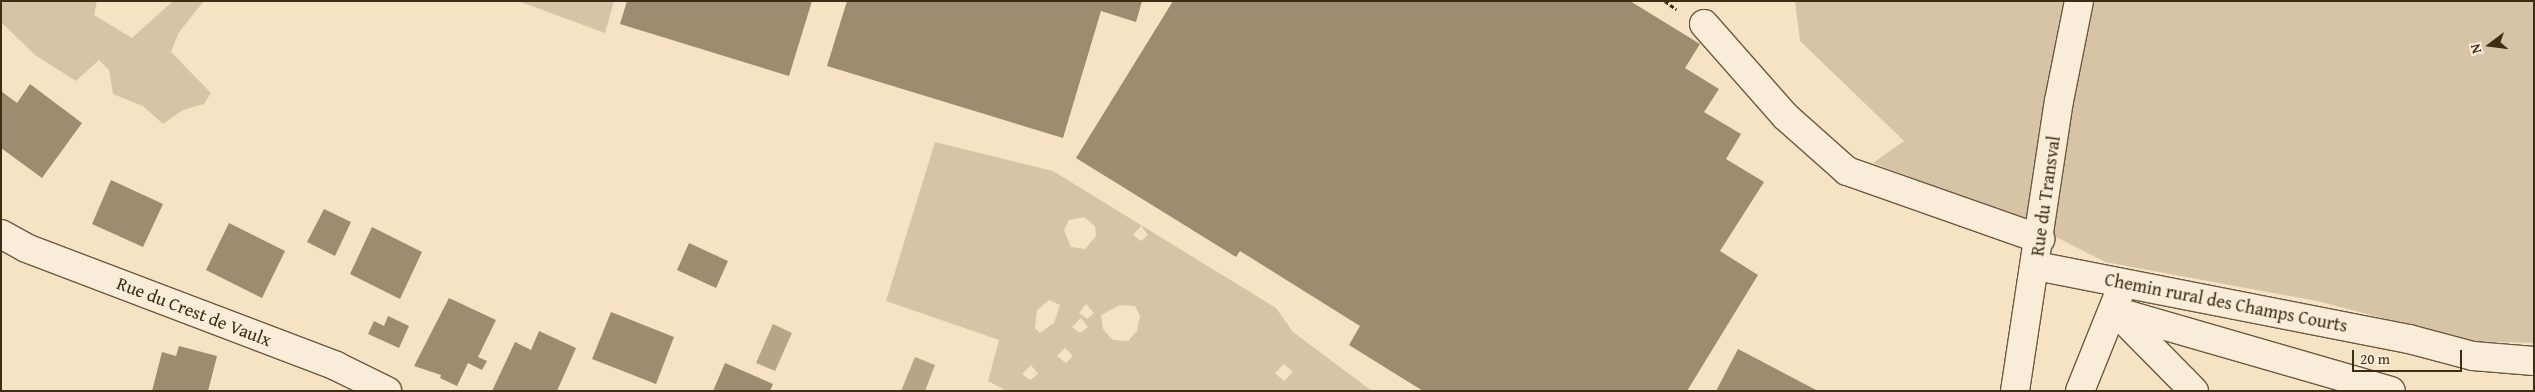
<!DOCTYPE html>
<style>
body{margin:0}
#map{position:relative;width:2535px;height:392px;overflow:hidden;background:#f6e3c4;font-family:"Gentium Book Plus",serif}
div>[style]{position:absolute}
.green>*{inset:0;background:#d7c4a6}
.water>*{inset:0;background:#b7a588}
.building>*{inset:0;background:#9d8c70}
.path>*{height:3px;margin-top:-1.5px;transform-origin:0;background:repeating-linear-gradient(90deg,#3d2d14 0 4px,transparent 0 6.5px)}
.roads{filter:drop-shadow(1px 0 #6b5a40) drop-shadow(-1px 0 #6b5a40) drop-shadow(0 1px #6b5a40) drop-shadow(0 -1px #6b5a40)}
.minor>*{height:28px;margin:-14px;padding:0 14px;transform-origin:14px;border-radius:14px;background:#f9edd9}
span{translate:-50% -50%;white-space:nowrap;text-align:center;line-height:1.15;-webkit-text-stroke:5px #f9edd9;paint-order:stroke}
.street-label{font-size:18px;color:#3d2d14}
.frame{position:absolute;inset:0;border:2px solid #3d2d14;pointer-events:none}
.north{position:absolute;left:2465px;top:20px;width:50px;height:50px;-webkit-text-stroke:4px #f9edd9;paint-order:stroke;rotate:255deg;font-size:14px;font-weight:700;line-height:20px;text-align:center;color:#3d2d14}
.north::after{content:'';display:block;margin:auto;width:18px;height:22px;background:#3d2d14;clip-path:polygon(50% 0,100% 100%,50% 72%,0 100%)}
.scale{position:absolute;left:2352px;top:350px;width:110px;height:22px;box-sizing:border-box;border:2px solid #3d2d14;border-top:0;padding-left:6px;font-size:15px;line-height:18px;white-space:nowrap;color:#3d2d14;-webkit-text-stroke:4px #f9edd9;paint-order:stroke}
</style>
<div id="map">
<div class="green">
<i style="clip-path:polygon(1px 1px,97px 1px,94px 15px,132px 38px,173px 1px,204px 1px,179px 32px,171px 52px,211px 93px,204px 104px,183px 110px,163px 124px,143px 106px,113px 94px,109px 70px,99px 60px,76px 81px,35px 55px,1px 22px)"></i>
<i style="clip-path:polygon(518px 1px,614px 1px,605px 33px)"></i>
<i style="clip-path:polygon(1795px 1px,2534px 1px,2534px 343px,2471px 341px,2317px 301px,2105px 262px,2021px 219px,1873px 163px,1904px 141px,1800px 41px)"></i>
<i style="clip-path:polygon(evenodd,935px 142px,1053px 171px,1276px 308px,1293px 332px,1372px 391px,1007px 391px,988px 381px,999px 340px,886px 301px,935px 142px,1084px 217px,1095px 226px,1096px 236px,1085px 249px,1071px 247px,1064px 230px,1069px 220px,1084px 217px,935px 142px,1141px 226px,1148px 235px,1141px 241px,1133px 235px,1141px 226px,935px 142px,1049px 300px,1060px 305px,1054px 323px,1040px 333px,1035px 328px,1037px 310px,1049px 300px,935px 142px,1086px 304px,1094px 313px,1087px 319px,1079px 313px,1086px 304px,935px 142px,1120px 305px,1135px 306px,1140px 316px,1137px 331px,1128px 341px,1113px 340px,1103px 329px,1101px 315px,1120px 305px,935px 142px,1081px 318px,1088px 327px,1080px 333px,1072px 327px,1081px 318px,935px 142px,1065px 348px,1073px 356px,1066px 363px,1057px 356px,1065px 348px,935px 142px,1284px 364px,1293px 372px,1284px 381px,1275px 373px,1284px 364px,935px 142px,1031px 365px,1038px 374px,1030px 380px,1022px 374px,1031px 365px)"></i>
</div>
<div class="water">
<i style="clip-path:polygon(773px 324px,792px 333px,775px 371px,756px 363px)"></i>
<i style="clip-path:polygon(915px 357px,935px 365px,925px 391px,901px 391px)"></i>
</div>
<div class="building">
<i style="clip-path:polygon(627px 1px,812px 1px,789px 76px,620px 24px)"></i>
<i style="clip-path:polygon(847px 1px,1142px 1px,1136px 22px,1101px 11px,1063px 138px,827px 66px)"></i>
<i style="clip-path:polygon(1173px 1px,1630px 1px,1700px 44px,1685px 68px,1719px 89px,1704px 112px,1741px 134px,1726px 159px,1764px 182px,1720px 251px,1758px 275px,1687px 391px,1423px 391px,1349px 345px,1360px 326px,1240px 251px,1236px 257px,1076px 158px)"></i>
<i style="clip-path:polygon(30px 84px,82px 123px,42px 178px,1px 148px,1px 91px,17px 103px)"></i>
<i style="clip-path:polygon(111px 180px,163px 204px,143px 247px,92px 224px)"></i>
<i style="clip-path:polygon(324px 209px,351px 222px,335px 256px,307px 242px)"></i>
<i style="clip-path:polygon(229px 223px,285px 251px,262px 298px,206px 270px)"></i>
<i style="clip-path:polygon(372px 227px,422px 252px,400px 299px,350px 274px)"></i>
<i style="clip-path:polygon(689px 243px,728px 261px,716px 288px,677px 270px)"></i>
<i style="clip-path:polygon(449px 298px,496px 320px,478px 357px,487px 361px,482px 370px,468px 363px,457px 386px,440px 378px,441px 375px,414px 366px)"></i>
<i style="clip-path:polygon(611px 312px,674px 337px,656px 384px,592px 359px)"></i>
<i style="clip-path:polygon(388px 316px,409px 326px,399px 348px,368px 334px,374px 321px,384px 326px)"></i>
<i style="clip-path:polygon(539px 331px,576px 348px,557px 391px,492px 391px,515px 342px,531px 350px)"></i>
<i style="clip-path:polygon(179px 346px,217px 356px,208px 391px,152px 391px,162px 352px,176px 356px)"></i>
<i style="clip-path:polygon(1738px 349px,1818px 391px,1716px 391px)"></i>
<i style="clip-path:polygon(725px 363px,773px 384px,770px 391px,713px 391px)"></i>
</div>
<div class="path">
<i style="left:1665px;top:1px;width:14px;rotate:36deg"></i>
</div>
<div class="roads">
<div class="minor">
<i style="left:1704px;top:24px;width:123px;rotate:48.6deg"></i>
<i style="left:1785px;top:116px;width:83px;rotate:41.6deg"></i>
<i style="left:1847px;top:171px;width:205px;rotate:19.4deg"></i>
<i style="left:1px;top:234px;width:29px;rotate:29deg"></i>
<i style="left:26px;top:248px;width:332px;rotate:20.8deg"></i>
<i style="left:336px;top:366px;width:57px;rotate:26.1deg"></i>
<i style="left:2036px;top:266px;width:380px;rotate:11.1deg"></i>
<i style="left:2409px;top:339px;width:66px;rotate:14.9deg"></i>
<i style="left:2473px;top:356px;width:61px;rotate:4.7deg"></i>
<i style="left:2114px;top:311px;width:288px;rotate:16.1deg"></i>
<i style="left:2116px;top:312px;width:111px;rotate:45.4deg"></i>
<i style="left:2015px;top:391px;width:293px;rotate:-81.4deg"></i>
<i style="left:2059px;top:101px;width:102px;rotate:-78.7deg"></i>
<i style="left:2080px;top:391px;width:105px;rotate:-68.1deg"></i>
</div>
</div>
<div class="street-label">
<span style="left:2046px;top:196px;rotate:-82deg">Rue du Transval</span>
<span style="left:2226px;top:303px;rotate:11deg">Chemin rural des Champs Courts</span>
<span style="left:194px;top:312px;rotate:21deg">Rue du Crest de Vaulx</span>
</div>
<div class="frame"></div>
<div class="north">N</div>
<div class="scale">20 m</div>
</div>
